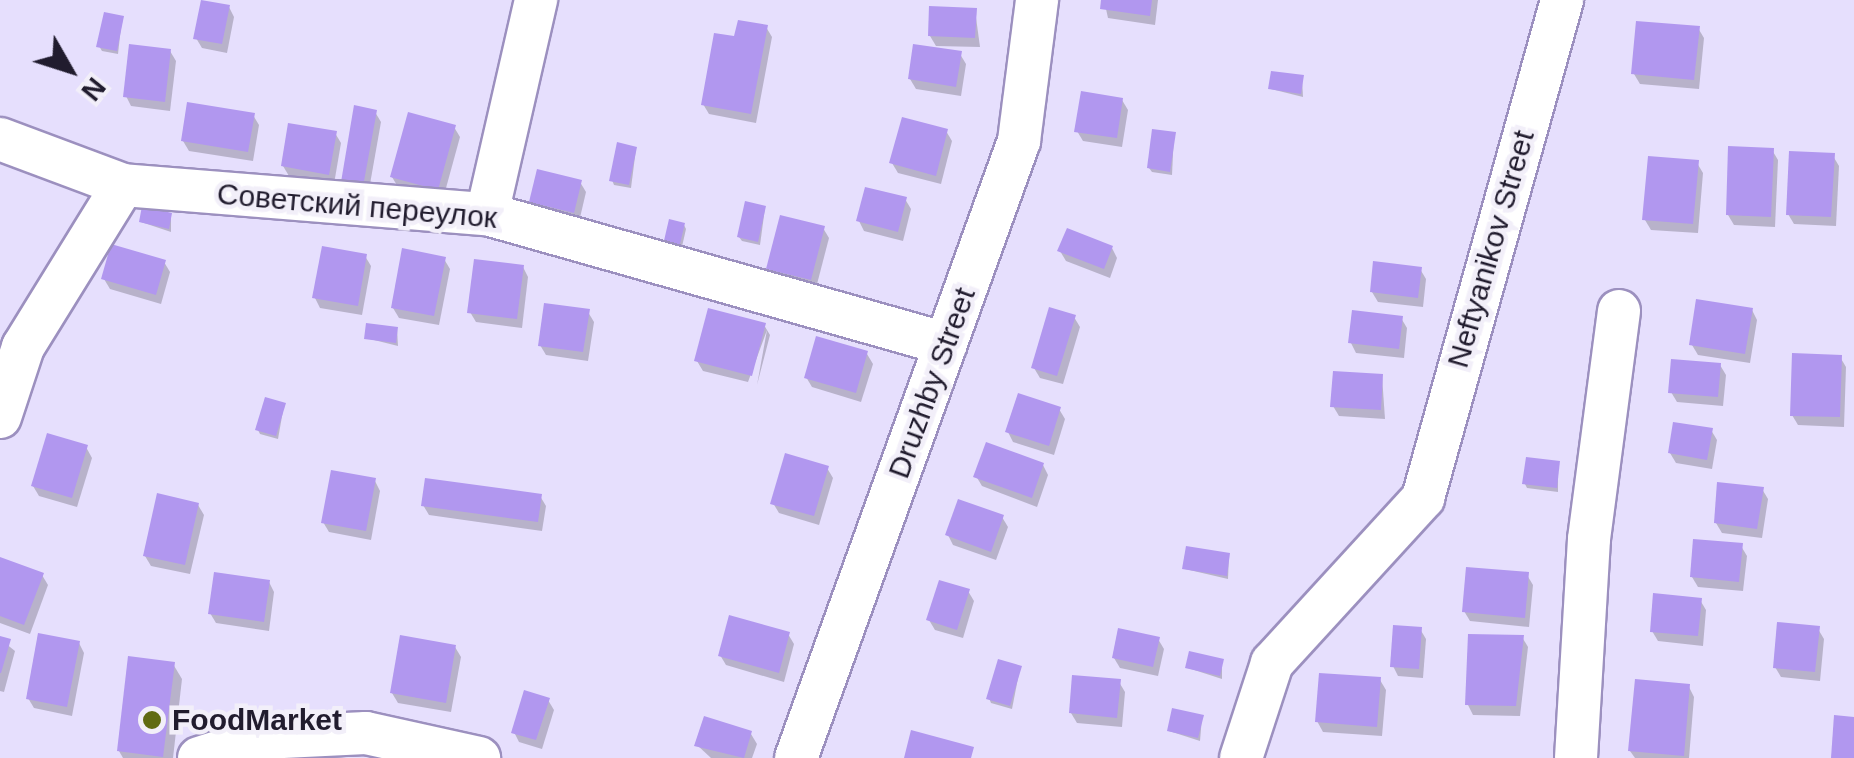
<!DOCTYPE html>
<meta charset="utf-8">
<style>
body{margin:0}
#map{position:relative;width:1854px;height:758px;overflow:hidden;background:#e6dffd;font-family:Helvetica,sans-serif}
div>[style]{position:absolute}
.shadow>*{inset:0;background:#0003}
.building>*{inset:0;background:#b197ef}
.roads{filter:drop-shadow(2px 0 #9c90bf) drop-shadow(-2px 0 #9c90bf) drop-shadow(0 2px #9c90bf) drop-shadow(0 -2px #9c90bf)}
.minor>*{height:42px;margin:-21px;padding:0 21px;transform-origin:21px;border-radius:21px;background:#fff}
.dots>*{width:28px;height:28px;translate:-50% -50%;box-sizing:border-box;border:5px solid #f2eff9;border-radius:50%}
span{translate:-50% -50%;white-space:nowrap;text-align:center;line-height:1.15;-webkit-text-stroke:9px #f2eff9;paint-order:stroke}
.street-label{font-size:30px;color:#211c2e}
.poi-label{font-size:30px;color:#211c2e;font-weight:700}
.left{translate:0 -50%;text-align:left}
.north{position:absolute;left:20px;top:20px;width:100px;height:100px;-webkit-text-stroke:8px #f2eff9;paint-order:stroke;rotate:129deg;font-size:28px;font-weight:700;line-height:40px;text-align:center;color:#211c2e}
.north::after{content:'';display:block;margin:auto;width:35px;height:45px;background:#211c2e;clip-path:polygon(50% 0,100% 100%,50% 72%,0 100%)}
</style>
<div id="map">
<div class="shadow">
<i style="clip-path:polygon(1104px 0,1158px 0,1155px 25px,1108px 18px)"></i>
<i style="clip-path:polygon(229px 7px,234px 17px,227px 53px,202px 48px,196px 38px)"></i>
<i style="clip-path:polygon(975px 10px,980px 47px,936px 46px,930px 36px)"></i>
<i style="clip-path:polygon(122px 18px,118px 54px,102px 51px,99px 46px)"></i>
<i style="clip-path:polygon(766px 27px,772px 37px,756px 123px,709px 114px,703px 104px,736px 39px)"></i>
<i style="clip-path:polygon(1698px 28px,1704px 38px,1699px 89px,1640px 84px,1634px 74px)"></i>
<i style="clip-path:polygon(170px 51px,176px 61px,170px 111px,131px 106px,126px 96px)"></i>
<i style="clip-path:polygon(960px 54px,966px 64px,961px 96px,916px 89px,910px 79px)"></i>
<i style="clip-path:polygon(1302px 78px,1303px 97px,1271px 89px)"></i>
<i style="clip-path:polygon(1122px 100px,1128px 110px,1122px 147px,1083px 141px,1077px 131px)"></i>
<i style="clip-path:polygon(375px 112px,381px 122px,367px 201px,342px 187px)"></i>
<i style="clip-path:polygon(253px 115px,259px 125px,253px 161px,189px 151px,183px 141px)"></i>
<i style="clip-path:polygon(454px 127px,460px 137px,443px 199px,398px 187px,392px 177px)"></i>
<i style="clip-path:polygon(946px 131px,952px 141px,941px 184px,898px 173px,892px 163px)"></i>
<i style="clip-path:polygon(335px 133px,341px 143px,334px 184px,289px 176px,283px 166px)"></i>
<i style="clip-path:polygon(1174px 134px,1172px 175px,1152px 172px,1149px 168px)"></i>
<i style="clip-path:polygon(636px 149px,631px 188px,614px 185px,612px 180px)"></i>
<i style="clip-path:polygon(1772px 150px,1778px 160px,1775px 227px,1734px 225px,1728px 215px)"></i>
<i style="clip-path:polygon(1833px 156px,1839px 166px,1836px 226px,1794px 224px,1788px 214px)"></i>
<i style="clip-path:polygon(1697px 163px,1703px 173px,1698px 233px,1651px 230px,1645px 220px)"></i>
<i style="clip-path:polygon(580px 182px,586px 192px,579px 222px,537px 212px,532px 202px)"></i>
<i style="clip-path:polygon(905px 199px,911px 209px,903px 241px,864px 231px,859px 221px)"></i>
<i style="clip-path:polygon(765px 208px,760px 245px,742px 241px,739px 237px)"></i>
<i style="clip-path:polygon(171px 215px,171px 232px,141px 222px)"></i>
<i style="clip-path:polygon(684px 225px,686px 229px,681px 251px,666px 244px)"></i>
<i style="clip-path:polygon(823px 228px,829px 238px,816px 288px,775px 278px,769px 268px)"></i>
<i style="clip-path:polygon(1112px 248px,1117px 258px,1110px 278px,1066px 261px,1060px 251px)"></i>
<i style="clip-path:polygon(365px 256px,371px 266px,362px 315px,320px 308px,315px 298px)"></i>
<i style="clip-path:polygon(444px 259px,450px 269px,439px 325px,399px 318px,393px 308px)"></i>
<i style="clip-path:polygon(164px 262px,170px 272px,161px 304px,110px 289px,104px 279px)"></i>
<i style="clip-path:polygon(523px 267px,528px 277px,522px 328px,476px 322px,470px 312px)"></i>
<i style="clip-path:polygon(1420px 269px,1426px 279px,1423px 307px,1378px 302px,1372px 292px)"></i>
<i style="clip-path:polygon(1752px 310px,1757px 320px,1750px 363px,1698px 355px,1692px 345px)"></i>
<i style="clip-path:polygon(588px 312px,594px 322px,588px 361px,546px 355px,540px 345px)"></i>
<i style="clip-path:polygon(1074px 317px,1080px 327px,1063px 384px,1040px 378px,1034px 368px)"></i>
<i style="clip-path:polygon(1401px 318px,1407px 328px,1404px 358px,1356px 353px,1351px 343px)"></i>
<i style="clip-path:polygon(764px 325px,770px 335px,757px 385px,767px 330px,748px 382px,703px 371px,697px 361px)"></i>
<i style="clip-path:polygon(397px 329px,398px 346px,366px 338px)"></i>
<i style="clip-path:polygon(867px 354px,873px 364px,861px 402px,812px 387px,806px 377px)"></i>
<i style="clip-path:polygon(1840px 357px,1846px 367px,1844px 427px,1798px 425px,1792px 415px)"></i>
<i style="clip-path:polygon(1720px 365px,1726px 375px,1723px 406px,1677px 402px,1671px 392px)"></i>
<i style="clip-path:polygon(1382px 376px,1385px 419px,1339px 416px,1333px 406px)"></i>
<i style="clip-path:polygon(284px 405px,278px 439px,260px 434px,258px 430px)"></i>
<i style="clip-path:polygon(1059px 409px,1065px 419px,1054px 455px,1013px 442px,1008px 432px)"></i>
<i style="clip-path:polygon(1711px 430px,1717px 440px,1712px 469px,1676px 463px,1670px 453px)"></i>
<i style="clip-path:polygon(86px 447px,92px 458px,77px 507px,39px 496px,33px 486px)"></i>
<i style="clip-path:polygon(1558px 463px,1558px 492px,1527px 488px,1525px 484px)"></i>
<i style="clip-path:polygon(1043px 465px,1048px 475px,1037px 507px,982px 486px,976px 476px)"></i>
<i style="clip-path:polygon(827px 468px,833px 478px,819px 525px,779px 513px,773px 503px)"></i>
<i style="clip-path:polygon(375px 481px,380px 491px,371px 540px,329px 532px,323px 522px)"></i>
<i style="clip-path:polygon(1762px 489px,1768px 499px,1762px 538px,1722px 533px,1716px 523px)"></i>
<i style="clip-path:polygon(540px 496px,546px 506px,542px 531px,429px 515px,423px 505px)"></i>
<i style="clip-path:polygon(198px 505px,204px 515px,190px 574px,151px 566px,145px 556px)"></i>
<i style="clip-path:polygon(1002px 517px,1008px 527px,996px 560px,953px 545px,948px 535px)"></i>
<i style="clip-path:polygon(1741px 546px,1747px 556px,1743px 591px,1698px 587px,1692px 577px)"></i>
<i style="clip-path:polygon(1229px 555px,1228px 579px,1185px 569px)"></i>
<i style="clip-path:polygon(0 559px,42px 575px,48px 585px,30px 634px,0 623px)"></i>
<i style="clip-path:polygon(1527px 575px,1533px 585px,1529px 627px,1470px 621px,1464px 611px)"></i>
<i style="clip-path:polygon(269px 582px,274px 592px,269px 631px,216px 623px,210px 613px)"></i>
<i style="clip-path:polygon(968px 591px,974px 601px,963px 638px,935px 630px,929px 620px)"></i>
<i style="clip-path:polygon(1700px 600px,1706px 610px,1703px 646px,1658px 641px,1652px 631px)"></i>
<i style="clip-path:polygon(1420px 629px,1426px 639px,1423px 678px,1398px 676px,1393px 666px)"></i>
<i style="clip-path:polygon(1818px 629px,1824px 639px,1820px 681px,1781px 677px,1775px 667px)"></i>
<i style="clip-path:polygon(788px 634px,794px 644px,784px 682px,726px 665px,720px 655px)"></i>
<i style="clip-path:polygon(1522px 637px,1528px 647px,1520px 716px,1473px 715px,1468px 705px)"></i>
<i style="clip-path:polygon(0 639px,15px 651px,4px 692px,0 691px)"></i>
<i style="clip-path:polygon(1158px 639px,1164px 649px,1158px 676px,1120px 668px,1114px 658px)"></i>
<i style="clip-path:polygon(79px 643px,84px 653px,72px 716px,34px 708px,28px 698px)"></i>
<i style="clip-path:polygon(455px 647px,461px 657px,451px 712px,398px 703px,392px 693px)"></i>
<i style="clip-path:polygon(1222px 661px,1222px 679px,1188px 668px)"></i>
<i style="clip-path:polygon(173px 664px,182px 679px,173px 758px,123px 758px,119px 751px)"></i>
<i style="clip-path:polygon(1020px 668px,1012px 709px,991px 703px,989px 698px)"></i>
<i style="clip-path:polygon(1380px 680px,1386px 690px,1382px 736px,1323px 732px,1317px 721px)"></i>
<i style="clip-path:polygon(1119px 682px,1125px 692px,1122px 727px,1077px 723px,1071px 713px)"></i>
<i style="clip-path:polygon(1689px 687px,1694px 697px,1689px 758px,1635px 758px,1630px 751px)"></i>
<i style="clip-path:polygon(548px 700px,554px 710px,542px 749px,519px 742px,514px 732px)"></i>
<i style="clip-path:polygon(1202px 717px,1200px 741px,1169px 731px)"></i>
<i style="clip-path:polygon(751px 734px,757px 744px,752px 758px,711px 758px,697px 745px)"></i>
</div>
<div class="building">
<i style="clip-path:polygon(201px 0,230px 5px,222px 44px,193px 39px)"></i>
<i style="clip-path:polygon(1101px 0,1152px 0,1150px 16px,1100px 9px)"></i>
<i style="clip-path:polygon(929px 6px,977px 8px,975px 38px,928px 36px)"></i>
<i style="clip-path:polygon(104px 12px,124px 16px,117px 51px,96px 47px)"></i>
<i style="clip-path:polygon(738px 20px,768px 25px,751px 114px,701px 105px,714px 33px,734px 36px)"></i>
<i style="clip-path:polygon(1636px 21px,1700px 26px,1694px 80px,1631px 74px)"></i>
<i style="clip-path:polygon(129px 44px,171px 49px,165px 102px,123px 97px)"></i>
<i style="clip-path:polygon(913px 44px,962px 51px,956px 87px,908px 79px)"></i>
<i style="clip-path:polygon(1271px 71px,1304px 75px,1301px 94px,1268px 89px)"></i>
<i style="clip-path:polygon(1081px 91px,1123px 98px,1117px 138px,1074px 132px)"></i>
<i style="clip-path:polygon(187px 102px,255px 113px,248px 152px,181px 141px)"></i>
<i style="clip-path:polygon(354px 105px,377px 110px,362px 192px,340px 188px)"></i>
<i style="clip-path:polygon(408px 112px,456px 125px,438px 190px,390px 177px)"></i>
<i style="clip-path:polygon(902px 117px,948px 129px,936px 176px,889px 163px)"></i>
<i style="clip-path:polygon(288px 123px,337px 131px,329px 175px,281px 166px)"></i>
<i style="clip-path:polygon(1152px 129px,1176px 132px,1170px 172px,1147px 168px)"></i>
<i style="clip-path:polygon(617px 142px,637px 147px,629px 185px,609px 181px)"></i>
<i style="clip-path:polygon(1728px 146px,1774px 148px,1771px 217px,1726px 215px)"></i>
<i style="clip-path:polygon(1789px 151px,1835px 153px,1831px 217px,1786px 215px)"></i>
<i style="clip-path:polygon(1648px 156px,1699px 160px,1693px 224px,1642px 220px)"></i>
<i style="clip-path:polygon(537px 169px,582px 180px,574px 213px,529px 202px)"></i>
<i style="clip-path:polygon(865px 187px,907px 197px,898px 232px,856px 221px)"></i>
<i style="clip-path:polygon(745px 201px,766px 206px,758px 242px,737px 237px)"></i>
<i style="clip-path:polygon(142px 206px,172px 213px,169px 229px,139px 222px)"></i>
<i style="clip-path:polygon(780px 215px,825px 226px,811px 280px,766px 269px)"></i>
<i style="clip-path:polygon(669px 219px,685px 223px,679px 248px,663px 245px)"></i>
<i style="clip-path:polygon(1067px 228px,1113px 246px,1104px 269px,1057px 251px)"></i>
<i style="clip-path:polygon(111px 244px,166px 260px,156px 295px,101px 279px)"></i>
<i style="clip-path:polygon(322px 246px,367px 254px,358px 306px,312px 298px)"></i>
<i style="clip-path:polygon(402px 248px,446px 257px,434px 316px,391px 308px)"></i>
<i style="clip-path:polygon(474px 259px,524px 265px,517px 319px,467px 313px)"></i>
<i style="clip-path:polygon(1373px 261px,1422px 267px,1418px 298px,1370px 292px)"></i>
<i style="clip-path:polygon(1696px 299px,1753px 308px,1745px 354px,1689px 345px)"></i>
<i style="clip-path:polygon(544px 303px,590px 309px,583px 352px,538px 346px)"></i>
<i style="clip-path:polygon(1049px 307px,1076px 315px,1057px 376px,1031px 368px)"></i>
<i style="clip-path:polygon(708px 308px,766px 323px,752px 376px,694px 361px)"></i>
<i style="clip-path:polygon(1352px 310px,1403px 316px,1399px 349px,1348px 343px)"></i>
<i style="clip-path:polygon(366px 323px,398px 327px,396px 343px,364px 339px)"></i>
<i style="clip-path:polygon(816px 336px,868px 351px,856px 393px,804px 378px)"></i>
<i style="clip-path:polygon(1792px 353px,1842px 355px,1840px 417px,1790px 416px)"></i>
<i style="clip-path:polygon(1671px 359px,1721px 363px,1718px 397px,1668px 393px)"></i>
<i style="clip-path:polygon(1333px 371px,1383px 374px,1381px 410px,1330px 407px)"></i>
<i style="clip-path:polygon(1018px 393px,1061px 407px,1049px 446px,1005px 432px)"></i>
<i style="clip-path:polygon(265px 397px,286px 403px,276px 436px,255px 430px)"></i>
<i style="clip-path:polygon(1673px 422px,1713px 428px,1707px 460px,1668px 453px)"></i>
<i style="clip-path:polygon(47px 433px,88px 445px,72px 498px,31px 486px)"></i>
<i style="clip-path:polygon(986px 442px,1044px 463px,1032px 498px,973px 477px)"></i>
<i style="clip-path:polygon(785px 453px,829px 466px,814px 516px,770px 504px)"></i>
<i style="clip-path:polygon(1526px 457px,1560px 461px,1557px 488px,1522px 484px)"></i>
<i style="clip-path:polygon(331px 470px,376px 478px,366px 531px,321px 523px)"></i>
<i style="clip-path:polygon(425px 478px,542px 494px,538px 522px,421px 506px)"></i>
<i style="clip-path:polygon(1717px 482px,1764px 487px,1757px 529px,1714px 523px)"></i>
<i style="clip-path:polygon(157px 493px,199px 503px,185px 565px,143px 556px)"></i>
<i style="clip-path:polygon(958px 499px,1004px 515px,991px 552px,945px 535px)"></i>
<i style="clip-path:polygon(1693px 539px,1743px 543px,1739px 582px,1690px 577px)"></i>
<i style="clip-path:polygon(1186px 546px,1230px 553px,1227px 576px,1182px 569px)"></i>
<i style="clip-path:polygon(0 557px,44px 573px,24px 625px,0 616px)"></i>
<i style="clip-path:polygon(1466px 567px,1529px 572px,1525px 618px,1462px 612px)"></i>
<i style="clip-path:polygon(214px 572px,270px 580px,264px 622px,208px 614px)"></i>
<i style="clip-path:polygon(939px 580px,970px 589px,957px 630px,926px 620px)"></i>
<i style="clip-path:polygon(1653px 593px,1702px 598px,1698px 636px,1650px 632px)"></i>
<i style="clip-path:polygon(729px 615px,790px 632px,779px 673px,718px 656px)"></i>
<i style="clip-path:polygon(1777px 622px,1820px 626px,1815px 672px,1773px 668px)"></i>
<i style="clip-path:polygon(1393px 625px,1422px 627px,1419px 669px,1390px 667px)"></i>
<i style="clip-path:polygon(1118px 628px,1160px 637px,1153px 667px,1112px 658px)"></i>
<i style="clip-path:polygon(38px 633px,80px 641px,67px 707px,26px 699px)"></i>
<i style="clip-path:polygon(1468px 634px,1524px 635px,1516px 706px,1465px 705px)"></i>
<i style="clip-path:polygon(400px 635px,456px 645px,446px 703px,390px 693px)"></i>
<i style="clip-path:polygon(0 636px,11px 639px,1px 673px,0 673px)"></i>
<i style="clip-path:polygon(1189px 651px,1224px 659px,1220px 676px,1185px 668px)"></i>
<i style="clip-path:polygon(128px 656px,175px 662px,163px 757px,117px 751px)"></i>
<i style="clip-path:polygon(998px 659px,1022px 666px,1010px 706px,986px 699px)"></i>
<i style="clip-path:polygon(1319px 673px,1381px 677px,1377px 727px,1315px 722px)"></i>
<i style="clip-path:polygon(1072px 675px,1121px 679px,1117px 718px,1069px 713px)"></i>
<i style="clip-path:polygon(1635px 679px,1690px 684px,1684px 756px,1628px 751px)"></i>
<i style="clip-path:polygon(524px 690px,550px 698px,536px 740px,511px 733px)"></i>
<i style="clip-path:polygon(1172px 708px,1204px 715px,1198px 738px,1167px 731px)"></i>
<i style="clip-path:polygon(1834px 715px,1854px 717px,1854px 758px,1831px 758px)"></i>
<i style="clip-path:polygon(704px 716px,752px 731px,744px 758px,694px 746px)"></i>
<i style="clip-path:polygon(911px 730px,974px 747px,971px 758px,904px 758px)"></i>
</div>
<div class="roads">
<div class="minor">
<i style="left:0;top:139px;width:131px;rotate:20.5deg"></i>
<i style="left:123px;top:185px;width:365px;rotate:4.6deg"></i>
<i style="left:487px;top:214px;width:477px;rotate:15.8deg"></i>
<i style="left:487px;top:214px;width:220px;rotate:-77.1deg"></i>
<i style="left:0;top:417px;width:74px;rotate:-71.8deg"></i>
<i style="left:23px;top:347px;width:190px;rotate:-58.3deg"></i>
<i style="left:199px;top:758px;width:66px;rotate:-17.6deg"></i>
<i style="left:262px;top:738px;width:104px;rotate:-2.8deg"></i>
<i style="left:366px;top:733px;width:116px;rotate:12.5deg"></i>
<i style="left:796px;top:758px;width:656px;rotate:-70.13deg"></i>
<i style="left:1019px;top:141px;width:142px;rotate:-82.7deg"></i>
<i style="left:1241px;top:758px;width:100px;rotate:-71.9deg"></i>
<i style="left:1272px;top:663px;width:224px;rotate:-47.5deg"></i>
<i style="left:1423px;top:498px;width:517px;rotate:-74.4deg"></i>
<i style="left:1576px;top:758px;width:219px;rotate:-86.6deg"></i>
<i style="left:1589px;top:539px;width:230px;rotate:-82.5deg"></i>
</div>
</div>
<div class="dots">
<i style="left:152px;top:720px;background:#606b12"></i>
</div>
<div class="street-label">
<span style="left:357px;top:206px;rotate:5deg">Советский переулок</span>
<span style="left:1491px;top:249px;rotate:-74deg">Neftyanikov Street</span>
<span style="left:932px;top:383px;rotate:-70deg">Druzhby Street</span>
</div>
<div class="poi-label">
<span class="left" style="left:172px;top:720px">FoodMarket</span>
</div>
<div class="north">N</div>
</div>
